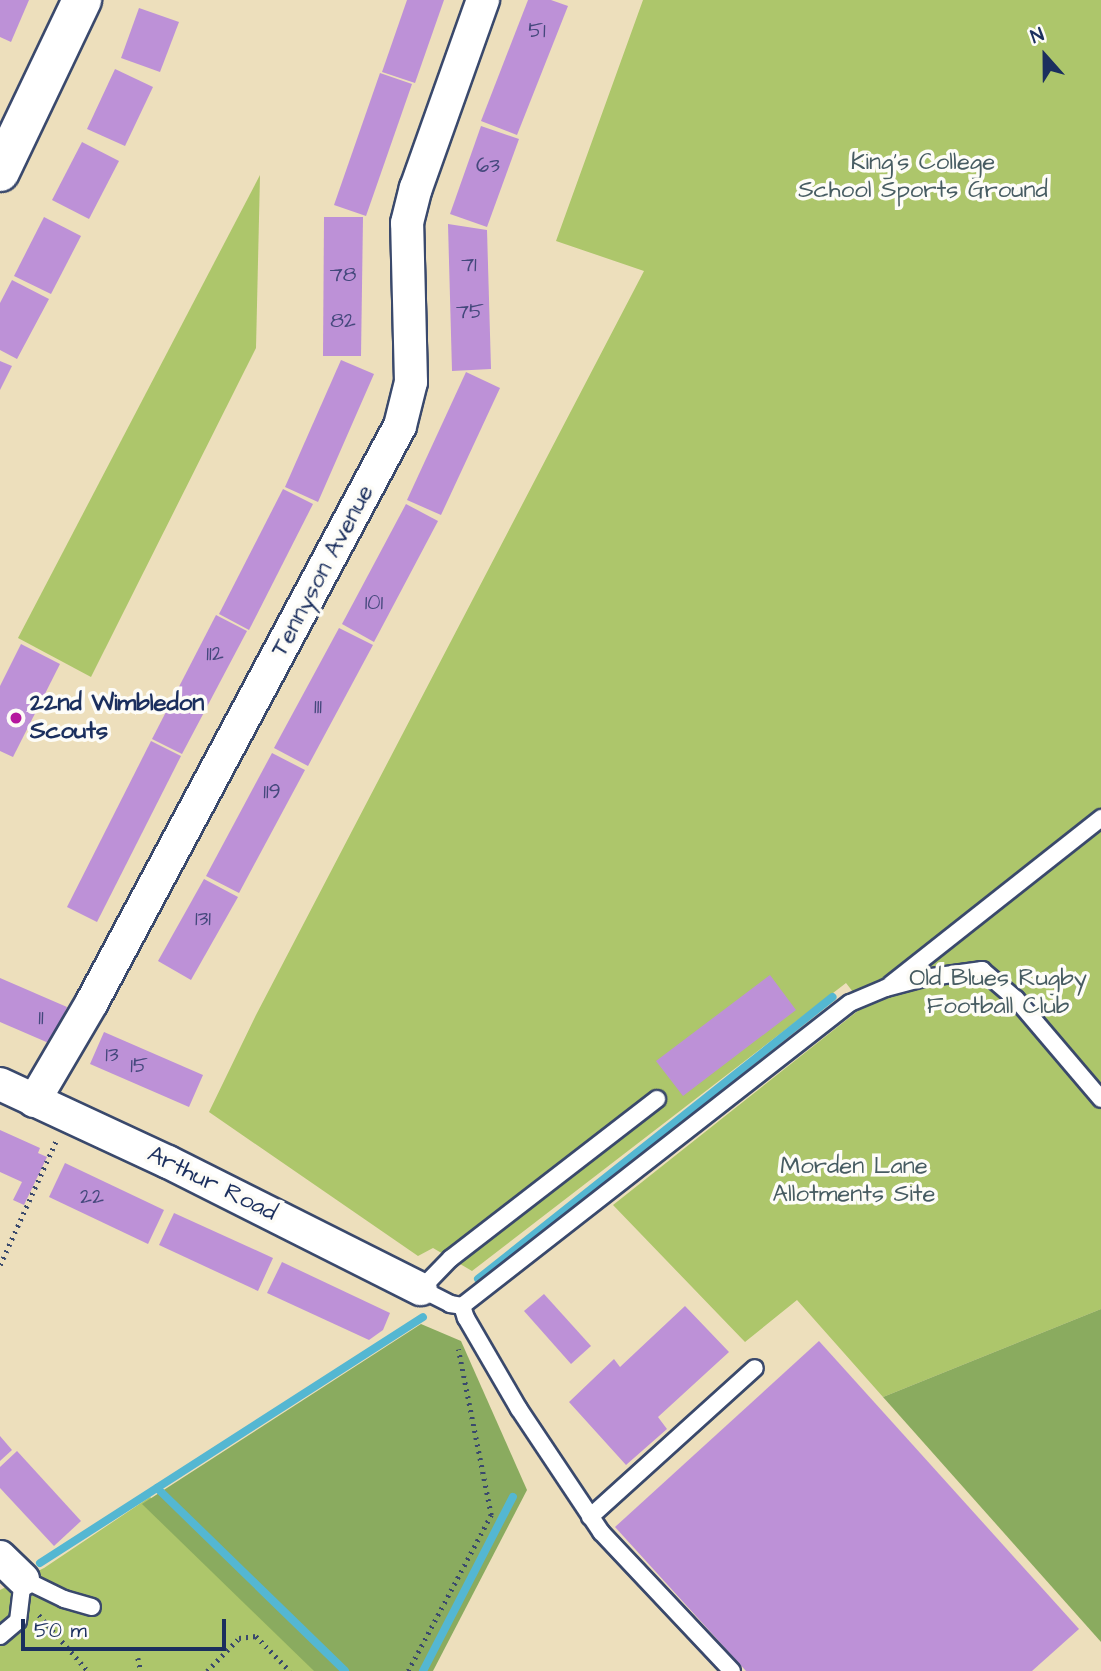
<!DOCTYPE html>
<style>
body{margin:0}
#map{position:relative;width:1101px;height:1671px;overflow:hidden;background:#eddfbc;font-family:"Architects Daughter",sans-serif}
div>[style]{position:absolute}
.green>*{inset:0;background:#adc66b}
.forest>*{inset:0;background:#8aab5f}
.stream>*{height:8px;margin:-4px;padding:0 4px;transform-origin:4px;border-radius:4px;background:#54b7d2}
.building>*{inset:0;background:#bd91d7}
.path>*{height:4.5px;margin-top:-2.25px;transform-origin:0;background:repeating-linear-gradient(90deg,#3a496c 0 2px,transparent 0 7px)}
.roads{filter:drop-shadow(2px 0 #3a496c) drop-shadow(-2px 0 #3a496c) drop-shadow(0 2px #3a496c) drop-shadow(0 -2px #3a496c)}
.service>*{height:16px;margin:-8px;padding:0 8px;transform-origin:8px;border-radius:8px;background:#fff}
.minor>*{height:32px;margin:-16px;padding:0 16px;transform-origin:16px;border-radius:16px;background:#fff}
.tertiary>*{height:38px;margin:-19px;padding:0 19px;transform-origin:19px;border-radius:19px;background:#fff}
.dots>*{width:19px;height:19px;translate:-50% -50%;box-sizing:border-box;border:4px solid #fdfcf7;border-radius:50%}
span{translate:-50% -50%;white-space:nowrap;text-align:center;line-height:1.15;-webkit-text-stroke:7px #fdfcf7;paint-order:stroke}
.number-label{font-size:21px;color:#44487c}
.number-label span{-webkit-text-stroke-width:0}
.park-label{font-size:24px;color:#475c62}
.street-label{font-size:24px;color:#1b2f5e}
.poi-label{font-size:24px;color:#1b2f5e;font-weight:700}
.left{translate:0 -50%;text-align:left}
.north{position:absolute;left:1010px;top:21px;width:70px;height:70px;-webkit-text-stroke:5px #fdfcf7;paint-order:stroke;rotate:339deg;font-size:19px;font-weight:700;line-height:28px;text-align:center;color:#1b2f5e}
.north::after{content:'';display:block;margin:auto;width:24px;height:32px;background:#1b2f5e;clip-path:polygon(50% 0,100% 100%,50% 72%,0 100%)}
.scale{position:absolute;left:21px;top:1619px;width:205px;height:32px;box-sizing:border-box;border:4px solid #1b2f5e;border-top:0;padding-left:9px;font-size:21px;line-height:24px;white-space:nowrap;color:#1b2f5e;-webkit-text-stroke:5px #fdfcf7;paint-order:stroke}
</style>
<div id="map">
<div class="green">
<i style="clip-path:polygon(643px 0,1101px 0,1101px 1309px,883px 1397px,797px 1300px,745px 1342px,613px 1205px,864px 1006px,846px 983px,472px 1271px,433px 1248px,418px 1256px,209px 1112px,256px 1015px,644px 271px,556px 241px)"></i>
<i style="clip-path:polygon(260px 175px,256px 348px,91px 677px,18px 638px)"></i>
<i style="clip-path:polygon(150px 1497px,280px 1617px,333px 1671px,0 1671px,0 1590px,44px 1568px)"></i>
</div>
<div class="forest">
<i style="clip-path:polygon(1101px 1309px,1101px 1642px,883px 1397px)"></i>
<i style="clip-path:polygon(421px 1324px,461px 1341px,527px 1490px,433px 1671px,314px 1671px,142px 1504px)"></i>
</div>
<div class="stream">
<i style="left:478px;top:1279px;width:453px;rotate:-38.5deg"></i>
<i style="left:157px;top:1488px;width:262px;rotate:44.2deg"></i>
<i style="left:40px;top:1563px;width:455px;rotate:-32.7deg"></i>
<i style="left:423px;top:1671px;width:196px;rotate:-62.7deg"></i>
</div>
<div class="building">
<i style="clip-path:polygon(0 0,29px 0,11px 42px,0 37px)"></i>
<i style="clip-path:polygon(407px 0,444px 0,415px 83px,382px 72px)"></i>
<i style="clip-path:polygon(528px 0,551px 0,568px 6px,517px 135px,481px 121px)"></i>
<i style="clip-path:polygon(139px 8px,179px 22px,160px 72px,121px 58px)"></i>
<i style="clip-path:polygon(115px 69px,153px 87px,125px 146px,87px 129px)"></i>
<i style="clip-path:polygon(380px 73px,412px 84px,366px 216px,334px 205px)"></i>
<i style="clip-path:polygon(481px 126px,519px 139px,487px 227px,450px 214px)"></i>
<i style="clip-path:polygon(82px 142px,119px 161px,89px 219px,52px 200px)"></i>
<i style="clip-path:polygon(44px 217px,81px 236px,51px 294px,14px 276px)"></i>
<i style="clip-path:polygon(324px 217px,363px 217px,361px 356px,323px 356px)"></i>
<i style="clip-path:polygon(448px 224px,487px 230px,491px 369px,452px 371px)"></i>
<i style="clip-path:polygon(12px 280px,49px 299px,17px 359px,0 350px,0 303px)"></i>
<i style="clip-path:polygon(341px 360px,374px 374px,318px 502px,285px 487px)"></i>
<i style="clip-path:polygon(0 361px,12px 366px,0 390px)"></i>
<i style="clip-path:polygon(466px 372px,500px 388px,441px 515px,407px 500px)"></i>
<i style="clip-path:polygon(283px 489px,313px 504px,249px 630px,219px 614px)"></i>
<i style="clip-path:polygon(406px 504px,438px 521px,374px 642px,342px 624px)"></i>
<i style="clip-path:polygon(216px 615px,247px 631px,182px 754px,152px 739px)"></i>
<i style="clip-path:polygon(339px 628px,373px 645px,308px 766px,274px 748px)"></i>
<i style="clip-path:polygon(21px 644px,60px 664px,13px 757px,0 751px,0 686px)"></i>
<i style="clip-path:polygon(151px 741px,181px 756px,97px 922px,67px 907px)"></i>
<i style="clip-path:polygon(272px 753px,305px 770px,239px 893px,206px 876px)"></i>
<i style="clip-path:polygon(204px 879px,238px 897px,191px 980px,158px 961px)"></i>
<i style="clip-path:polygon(770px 975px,796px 1010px,683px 1096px,656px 1061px)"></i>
<i style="clip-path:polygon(0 978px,67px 1007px,51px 1044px,0 1022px)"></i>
<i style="clip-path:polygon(104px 1032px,203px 1075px,189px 1107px,90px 1064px)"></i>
<i style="clip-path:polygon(0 1130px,40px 1148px,38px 1153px,47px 1157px,24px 1205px,13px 1200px,22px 1182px,0 1172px)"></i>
<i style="clip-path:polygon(65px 1163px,164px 1210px,148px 1244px,49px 1197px)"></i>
<i style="clip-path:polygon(174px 1213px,273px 1258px,258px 1291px,159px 1245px)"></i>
<i style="clip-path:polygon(282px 1262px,390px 1313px,383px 1330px,369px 1340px,267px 1293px)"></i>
<i style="clip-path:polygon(544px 1294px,591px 1346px,571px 1364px,524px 1311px)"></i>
<i style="clip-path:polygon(685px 1306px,729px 1352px,658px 1417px,667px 1429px,626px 1465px,569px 1402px,614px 1359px,620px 1367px)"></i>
<i style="clip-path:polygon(819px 1341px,1079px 1629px,1032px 1671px,746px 1671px,615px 1527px)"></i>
<i style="clip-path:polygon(0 1436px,12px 1450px,0 1461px)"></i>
<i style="clip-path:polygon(17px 1451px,81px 1521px,54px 1546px,0 1488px,0 1467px)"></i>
</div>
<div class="path">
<i style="left:0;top:1265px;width:136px;rotate:-65.7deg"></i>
<i style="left:39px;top:1615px;width:74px;rotate:48.8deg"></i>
<i style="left:138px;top:1658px;width:13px;rotate:77deg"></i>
<i style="left:207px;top:1671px;width:46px;rotate:-45.9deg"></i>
<i style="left:239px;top:1638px;width:17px;rotate:-7deg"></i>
<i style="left:256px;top:1636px;width:49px;rotate:45.8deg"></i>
<i style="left:408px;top:1671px;width:177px;rotate:-62deg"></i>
<i style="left:491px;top:1515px;width:169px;rotate:-101.2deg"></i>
</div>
<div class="roads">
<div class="service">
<i style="left:891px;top:984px;width:268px;rotate:-38.3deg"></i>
<i style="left:657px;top:1099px;width:260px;rotate:142.3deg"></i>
<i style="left:451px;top:1258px;width:43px;rotate:134.1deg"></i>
<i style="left:421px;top:1289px;width:33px;rotate:27deg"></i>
<i style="left:450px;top:1304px;width:12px;rotate:9deg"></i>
<i style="left:462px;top:1306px;width:492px;rotate:-38deg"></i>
<i style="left:850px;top:1003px;width:39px;rotate:-23deg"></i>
<i style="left:886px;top:988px;width:39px;rotate:-15deg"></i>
<i style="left:924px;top:978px;width:59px;rotate:-7.9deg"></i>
<i style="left:982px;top:970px;width:45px;rotate:40.5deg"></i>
<i style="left:1016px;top:999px;width:131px;rotate:49.6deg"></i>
<i style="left:462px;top:1306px;width:13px;rotate:72deg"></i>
<i style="left:466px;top:1318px;width:105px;rotate:59.8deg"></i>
<i style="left:519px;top:1409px;width:148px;rotate:56.3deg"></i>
<i style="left:601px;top:1532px;width:191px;rotate:46.7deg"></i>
<i style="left:590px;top:1517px;width:222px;rotate:-42.1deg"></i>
<i style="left:0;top:1636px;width:23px;rotate:-40deg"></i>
<i style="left:18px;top:1621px;width:42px;rotate:-83.2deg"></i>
<i style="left:23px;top:1579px;width:46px;rotate:26deg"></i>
<i style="left:64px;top:1599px;width:29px;rotate:16deg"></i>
</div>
<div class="minor">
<i style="left:0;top:1084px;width:185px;rotate:24.9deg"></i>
<i style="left:168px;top:1162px;width:283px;rotate:26.7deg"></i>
<i style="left:34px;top:1101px;width:115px;rotate:-59.6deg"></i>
<i style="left:92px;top:1002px;width:653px;rotate:-61.87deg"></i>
<i style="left:400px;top:426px;width:45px;rotate:-76deg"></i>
<i style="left:411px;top:382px;width:159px;rotate:-91.4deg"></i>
<i style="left:407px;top:223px;width:36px;rotate:-76deg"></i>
<i style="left:416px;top:188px;width:200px;rotate:-70.4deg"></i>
<i style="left:0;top:1557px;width:32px;rotate:44deg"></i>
</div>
<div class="tertiary">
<i style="left:0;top:172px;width:191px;rotate:-64.5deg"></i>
</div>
</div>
<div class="dots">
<i style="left:16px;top:718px;background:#b5179e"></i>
</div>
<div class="number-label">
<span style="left:537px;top:31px">51</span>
<span style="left:488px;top:166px">63</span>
<span style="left:469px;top:265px">71</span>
<span style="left:343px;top:275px">78</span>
<span style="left:470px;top:312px">75</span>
<span style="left:343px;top:321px">82</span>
<span style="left:374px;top:603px">101</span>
<span style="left:215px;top:654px">112</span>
<span style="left:318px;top:707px">111</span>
<span style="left:272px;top:792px">119</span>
<span style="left:203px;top:919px">131</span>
<span style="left:41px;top:1018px">11</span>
<span style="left:112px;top:1055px">13</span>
<span style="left:139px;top:1066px">15</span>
<span style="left:92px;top:1197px">22</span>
</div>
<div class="park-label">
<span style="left:923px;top:177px">King's College<br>School Sports Ground</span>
<span style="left:998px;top:993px">Old Blues Rugby<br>Football Club</span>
<span style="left:854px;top:1181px">Morden Lane<br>Allotments Site</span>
</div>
<div class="street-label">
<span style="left:323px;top:571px;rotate:-62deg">Tennyson Avenue</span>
<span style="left:212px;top:1184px;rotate:26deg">Arthur Road</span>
</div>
<div class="poi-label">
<span class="left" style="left:30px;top:718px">22nd Wimbledon<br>Scouts</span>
</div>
<div class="north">N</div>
<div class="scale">50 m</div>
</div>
